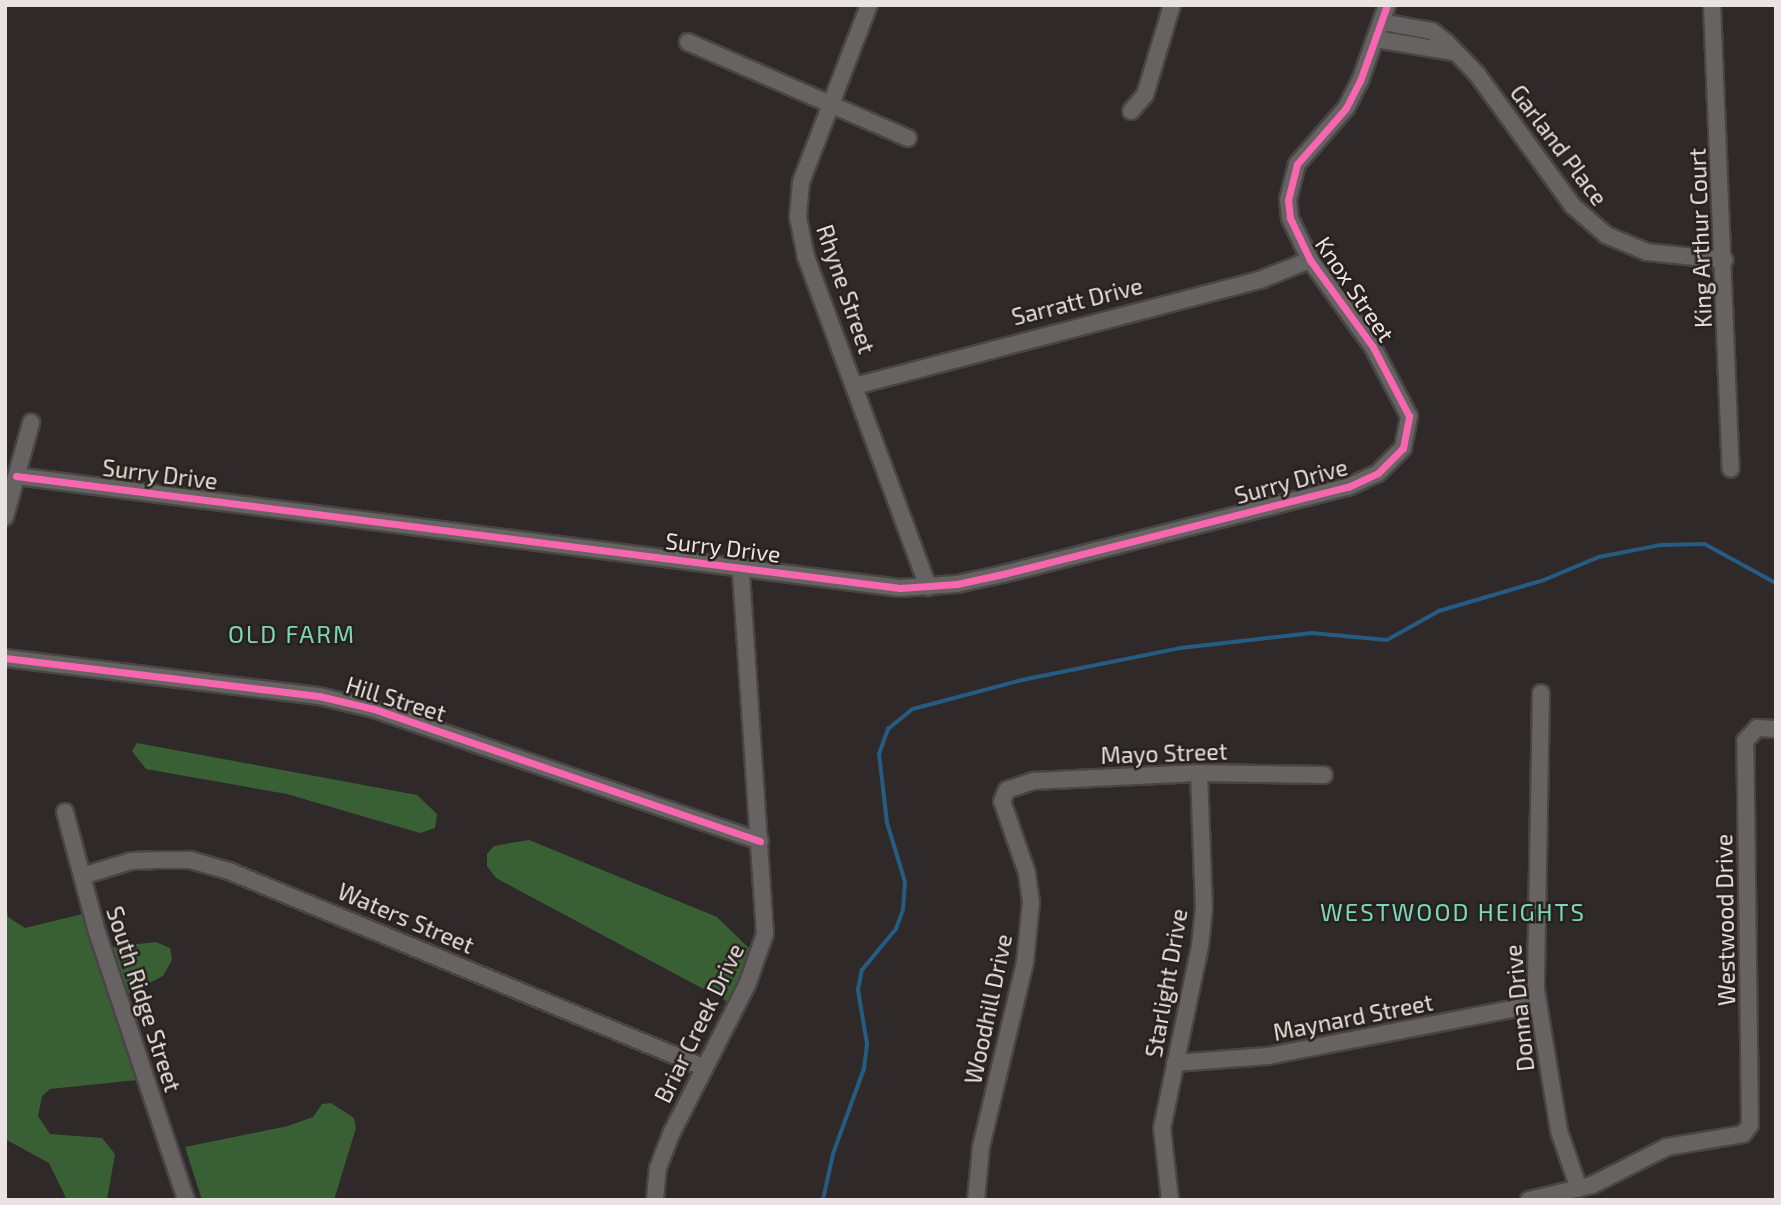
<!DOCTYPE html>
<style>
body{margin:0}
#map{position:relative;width:1781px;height:1205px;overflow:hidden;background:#2f2a29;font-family:"Exo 2",sans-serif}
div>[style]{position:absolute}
.forest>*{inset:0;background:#396035}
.stream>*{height:3.5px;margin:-1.75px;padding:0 1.75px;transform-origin:1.75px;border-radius:1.75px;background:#265b83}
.roads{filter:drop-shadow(2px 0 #494544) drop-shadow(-2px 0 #494544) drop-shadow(0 2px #494544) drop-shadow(0 -2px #494544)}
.minor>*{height:16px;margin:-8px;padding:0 8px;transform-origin:8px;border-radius:8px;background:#666362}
.cycleway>*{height:7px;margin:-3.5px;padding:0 3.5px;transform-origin:3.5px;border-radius:3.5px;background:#f766af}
span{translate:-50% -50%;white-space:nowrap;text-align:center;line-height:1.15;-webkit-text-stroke:5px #28201d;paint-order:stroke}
.street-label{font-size:23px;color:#e9e3e1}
.neighbourhood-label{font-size:24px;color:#79d8bc;letter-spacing:2px}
.frame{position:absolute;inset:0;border:7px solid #e9e3e1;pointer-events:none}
</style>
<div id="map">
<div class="forest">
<i style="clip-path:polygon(137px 743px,417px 795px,437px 814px,435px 828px,420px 833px,287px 794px,146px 769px,132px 751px)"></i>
<i style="clip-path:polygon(529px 840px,717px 917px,759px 958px,739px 1008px,496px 878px,487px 866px,487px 854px,494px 846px)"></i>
<i style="clip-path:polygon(5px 898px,8px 917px,25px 928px,91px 912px,103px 948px,156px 942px,170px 948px,172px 960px,163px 976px,120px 998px,146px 1079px,50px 1089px,42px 1096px,38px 1116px,50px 1134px,102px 1138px,115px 1154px,107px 1200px,67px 1200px,49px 1163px,5px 1139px)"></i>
<i style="clip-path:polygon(331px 1103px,354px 1118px,356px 1128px,334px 1200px,202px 1200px,185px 1147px,288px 1126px,313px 1117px,322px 1104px)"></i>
</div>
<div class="stream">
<i style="left:823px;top:1200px;width:47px;rotate:-77.7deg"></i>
<i style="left:833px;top:1154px;width:90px;rotate:-70deg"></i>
<i style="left:864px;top:1069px;width:25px;rotate:-83deg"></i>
<i style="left:867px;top:1044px;width:55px;rotate:-99.5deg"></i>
<i style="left:858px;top:990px;width:20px;rotate:-79deg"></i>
<i style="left:862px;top:970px;width:53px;rotate:-50.3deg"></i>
<i style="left:896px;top:929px;width:20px;rotate:-70deg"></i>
<i style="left:903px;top:910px;width:28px;rotate:-86deg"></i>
<i style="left:905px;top:882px;width:62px;rotate:-107deg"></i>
<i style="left:887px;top:823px;width:69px;rotate:-96.6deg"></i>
<i style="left:879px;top:754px;width:27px;rotate:-70deg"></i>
<i style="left:888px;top:729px;width:32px;rotate:-39deg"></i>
<i style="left:913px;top:709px;width:113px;rotate:-14.9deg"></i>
<i style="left:1022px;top:680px;width:162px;rotate:-11.4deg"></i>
<i style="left:1181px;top:648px;width:132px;rotate:-6.5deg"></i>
<i style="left:1312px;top:633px;width:75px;rotate:5.3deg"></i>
<i style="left:1387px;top:640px;width:60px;rotate:-29.1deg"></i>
<i style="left:1439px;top:611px;width:109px;rotate:-16.4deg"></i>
<i style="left:1544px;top:580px;width:60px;rotate:-22.7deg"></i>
<i style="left:1599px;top:557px;width:63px;rotate:-11deg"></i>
<i style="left:1661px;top:545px;width:44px;rotate:-1.3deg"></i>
<i style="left:1705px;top:544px;width:81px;rotate:28.8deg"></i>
</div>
<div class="roads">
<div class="minor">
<i style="left:869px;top:5px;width:190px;rotate:111deg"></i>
<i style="left:801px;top:182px;width:35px;rotate:95deg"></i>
<i style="left:798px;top:217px;width:41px;rotate:78.7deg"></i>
<i style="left:806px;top:257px;width:352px;rotate:69.7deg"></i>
<i style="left:1712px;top:5px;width:464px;rotate:87.7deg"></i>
<i style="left:1382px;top:22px;width:51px;rotate:10.2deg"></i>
<i style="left:1432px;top:31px;width:18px;rotate:38deg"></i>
<i style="left:1446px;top:42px;width:45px;rotate:45.9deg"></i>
<i style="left:1477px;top:74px;width:163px;rotate:54deg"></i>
<i style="left:1573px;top:206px;width:44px;rotate:41.3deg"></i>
<i style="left:1606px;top:235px;width:44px;rotate:22.5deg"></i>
<i style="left:1647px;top:252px;width:78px;rotate:5.9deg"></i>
<i style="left:1376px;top:39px;width:77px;rotate:9.7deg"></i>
<i style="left:688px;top:42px;width:240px;rotate:23.6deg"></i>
<i style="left:1131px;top:111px;width:21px;rotate:-49deg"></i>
<i style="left:1145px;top:95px;width:94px;rotate:-73.3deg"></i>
<i style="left:855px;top:386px;width:421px;rotate:-14.7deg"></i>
<i style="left:1262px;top:279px;width:52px;rotate:-21.6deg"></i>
<i style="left:16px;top:476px;width:891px;rotate:7.22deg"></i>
<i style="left:900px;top:588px;width:57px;rotate:-4deg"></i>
<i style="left:957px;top:584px;width:47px;rotate:-12.3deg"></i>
<i style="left:1003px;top:574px;width:356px;rotate:-14.2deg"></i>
<i style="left:1348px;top:487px;width:33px;rotate:-25deg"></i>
<i style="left:1378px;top:473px;width:35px;rotate:-45deg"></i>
<i style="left:1403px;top:448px;width:33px;rotate:-79deg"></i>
<i style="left:1409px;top:416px;width:78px;rotate:-117.6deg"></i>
<i style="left:1373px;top:347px;width:107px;rotate:-125.9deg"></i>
<i style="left:1310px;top:260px;width:47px;rotate:-115.5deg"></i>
<i style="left:1290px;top:218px;width:18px;rotate:-96deg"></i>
<i style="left:1288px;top:200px;width:37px;rotate:-76deg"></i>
<i style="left:1297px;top:164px;width:74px;rotate:-48.8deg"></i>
<i style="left:1346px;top:108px;width:30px;rotate:-63deg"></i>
<i style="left:1360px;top:81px;width:81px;rotate:-70.4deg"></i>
<i style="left:5px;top:517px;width:98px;rotate:-74.5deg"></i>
<i style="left:5px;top:658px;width:316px;rotate:6.9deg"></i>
<i style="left:319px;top:696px;width:57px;rotate:13.3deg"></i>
<i style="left:374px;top:709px;width:408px;rotate:18.9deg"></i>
<i style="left:1541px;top:693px;width:297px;rotate:91deg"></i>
<i style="left:1536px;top:990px;width:143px;rotate:80.7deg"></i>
<i style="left:1559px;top:1131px;width:61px;rotate:71deg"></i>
<i style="left:65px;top:812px;width:124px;rotate:75.1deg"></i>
<i style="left:97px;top:932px;width:282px;rotate:71.6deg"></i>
<i style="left:82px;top:876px;width:51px;rotate:-17deg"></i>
<i style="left:131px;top:861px;width:26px;rotate:-2deg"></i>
<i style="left:157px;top:860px;width:33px"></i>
<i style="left:190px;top:860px;width:41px;rotate:15.8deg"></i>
<i style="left:229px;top:871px;width:513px;rotate:22.47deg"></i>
<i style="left:1175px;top:1063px;width:93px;rotate:-4.3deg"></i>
<i style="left:1268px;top:1056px;width:274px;rotate:-10.9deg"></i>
<i style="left:655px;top:1200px;width:32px;rotate:-85deg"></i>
<i style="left:658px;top:1168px;width:36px;rotate:-69deg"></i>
<i style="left:671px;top:1134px;width:167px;rotate:-63deg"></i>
<i style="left:747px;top:985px;width:54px;rotate:-70.6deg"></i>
<i style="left:765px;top:934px;width:366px;rotate:-93.8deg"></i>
<i style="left:976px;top:1200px;width:53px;rotate:-84.6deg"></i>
<i style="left:981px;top:1147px;width:189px;rotate:-76.6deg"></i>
<i style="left:1025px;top:963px;width:61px;rotate:-84.4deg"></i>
<i style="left:1031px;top:902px;width:29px;rotate:-98deg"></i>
<i style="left:1027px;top:873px;width:76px;rotate:-109.1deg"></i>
<i style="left:1002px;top:801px;width:12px;rotate:-66deg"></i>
<i style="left:1007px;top:790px;width:28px;rotate:-19deg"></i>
<i style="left:1033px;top:781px;width:166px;rotate:-2.8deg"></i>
<i style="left:1199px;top:773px;width:125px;rotate:0.9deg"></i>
<i style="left:1170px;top:1200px;width:72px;rotate:-96.3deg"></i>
<i style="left:1162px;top:1128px;width:186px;rotate:-78.2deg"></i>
<i style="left:1200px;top:946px;width:37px;rotate:-84deg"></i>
<i style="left:1204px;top:909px;width:136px;rotate:-92.1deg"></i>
<i style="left:1529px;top:1200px;width:65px;rotate:-13.4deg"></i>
<i style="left:1592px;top:1185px;width:84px;rotate:-26.9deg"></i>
<i style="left:1667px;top:1147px;width:77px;rotate:-9.7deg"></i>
<i style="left:1743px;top:1134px;width:11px;rotate:-52deg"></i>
<i style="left:1750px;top:1125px;width:384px;rotate:-90.7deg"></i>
<i style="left:1745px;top:741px;width:18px;rotate:-47deg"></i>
<i style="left:1757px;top:728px;width:19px;rotate:3deg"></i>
</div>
</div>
<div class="cycleway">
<i style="left:16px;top:476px;width:891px;rotate:7.22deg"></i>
<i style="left:900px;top:588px;width:57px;rotate:-4deg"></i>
<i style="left:957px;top:584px;width:47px;rotate:-12.3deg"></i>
<i style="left:1003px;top:574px;width:356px;rotate:-14.2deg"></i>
<i style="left:1348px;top:487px;width:33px;rotate:-25deg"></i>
<i style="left:1378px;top:473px;width:35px;rotate:-45deg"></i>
<i style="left:1403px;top:448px;width:33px;rotate:-79deg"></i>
<i style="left:1409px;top:416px;width:78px;rotate:-117.6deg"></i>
<i style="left:1373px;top:347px;width:107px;rotate:-125.9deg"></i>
<i style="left:1310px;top:260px;width:47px;rotate:-115.5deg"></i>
<i style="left:1290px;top:218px;width:18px;rotate:-96deg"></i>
<i style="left:1288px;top:200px;width:37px;rotate:-76deg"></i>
<i style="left:1297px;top:164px;width:74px;rotate:-48.8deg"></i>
<i style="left:1346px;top:108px;width:30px;rotate:-63deg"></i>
<i style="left:1360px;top:81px;width:81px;rotate:-70.4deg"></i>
<i style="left:5px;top:658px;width:316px;rotate:6.9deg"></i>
<i style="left:319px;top:696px;width:57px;rotate:13.3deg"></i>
<i style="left:374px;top:709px;width:408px;rotate:18.9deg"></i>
</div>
<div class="street-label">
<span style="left:1559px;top:145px;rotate:53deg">Garland Place</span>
<span style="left:1700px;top:238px;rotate:-92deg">King Arthur Court</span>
<span style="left:846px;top:289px;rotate:71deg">Rhyne Street</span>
<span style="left:1355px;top:289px;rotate:56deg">Knox Street</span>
<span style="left:1077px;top:301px;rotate:-14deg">Sarratt Drive</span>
<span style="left:160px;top:474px;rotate:7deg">Surry Drive</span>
<span style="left:1291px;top:481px;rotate:-15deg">Surry Drive</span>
<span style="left:723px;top:547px;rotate:7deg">Surry Drive</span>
<span style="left:396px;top:699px;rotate:17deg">Hill Street</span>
<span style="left:1164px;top:753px;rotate:-2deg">Mayo Street</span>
<span style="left:406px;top:918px;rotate:23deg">Waters Street</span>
<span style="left:1725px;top:920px;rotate:-91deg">Westwood Drive</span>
<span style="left:1166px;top:983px;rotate:-80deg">Starlight Drive</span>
<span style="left:144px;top:999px;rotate:72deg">South Ridge Street</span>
<span style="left:1519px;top:1008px;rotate:-96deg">Donna Drive</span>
<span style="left:988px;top:1009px;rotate:-78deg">Woodhill Drive</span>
<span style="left:1353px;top:1017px;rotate:-11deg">Maynard Street</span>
<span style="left:699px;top:1023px;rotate:-64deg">Briar Creek Drive</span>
</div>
<div class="neighbourhood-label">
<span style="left:292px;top:634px">OLD FARM</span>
<span style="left:1453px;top:912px">WESTWOOD HEIGHTS</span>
</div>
<div class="frame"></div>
</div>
